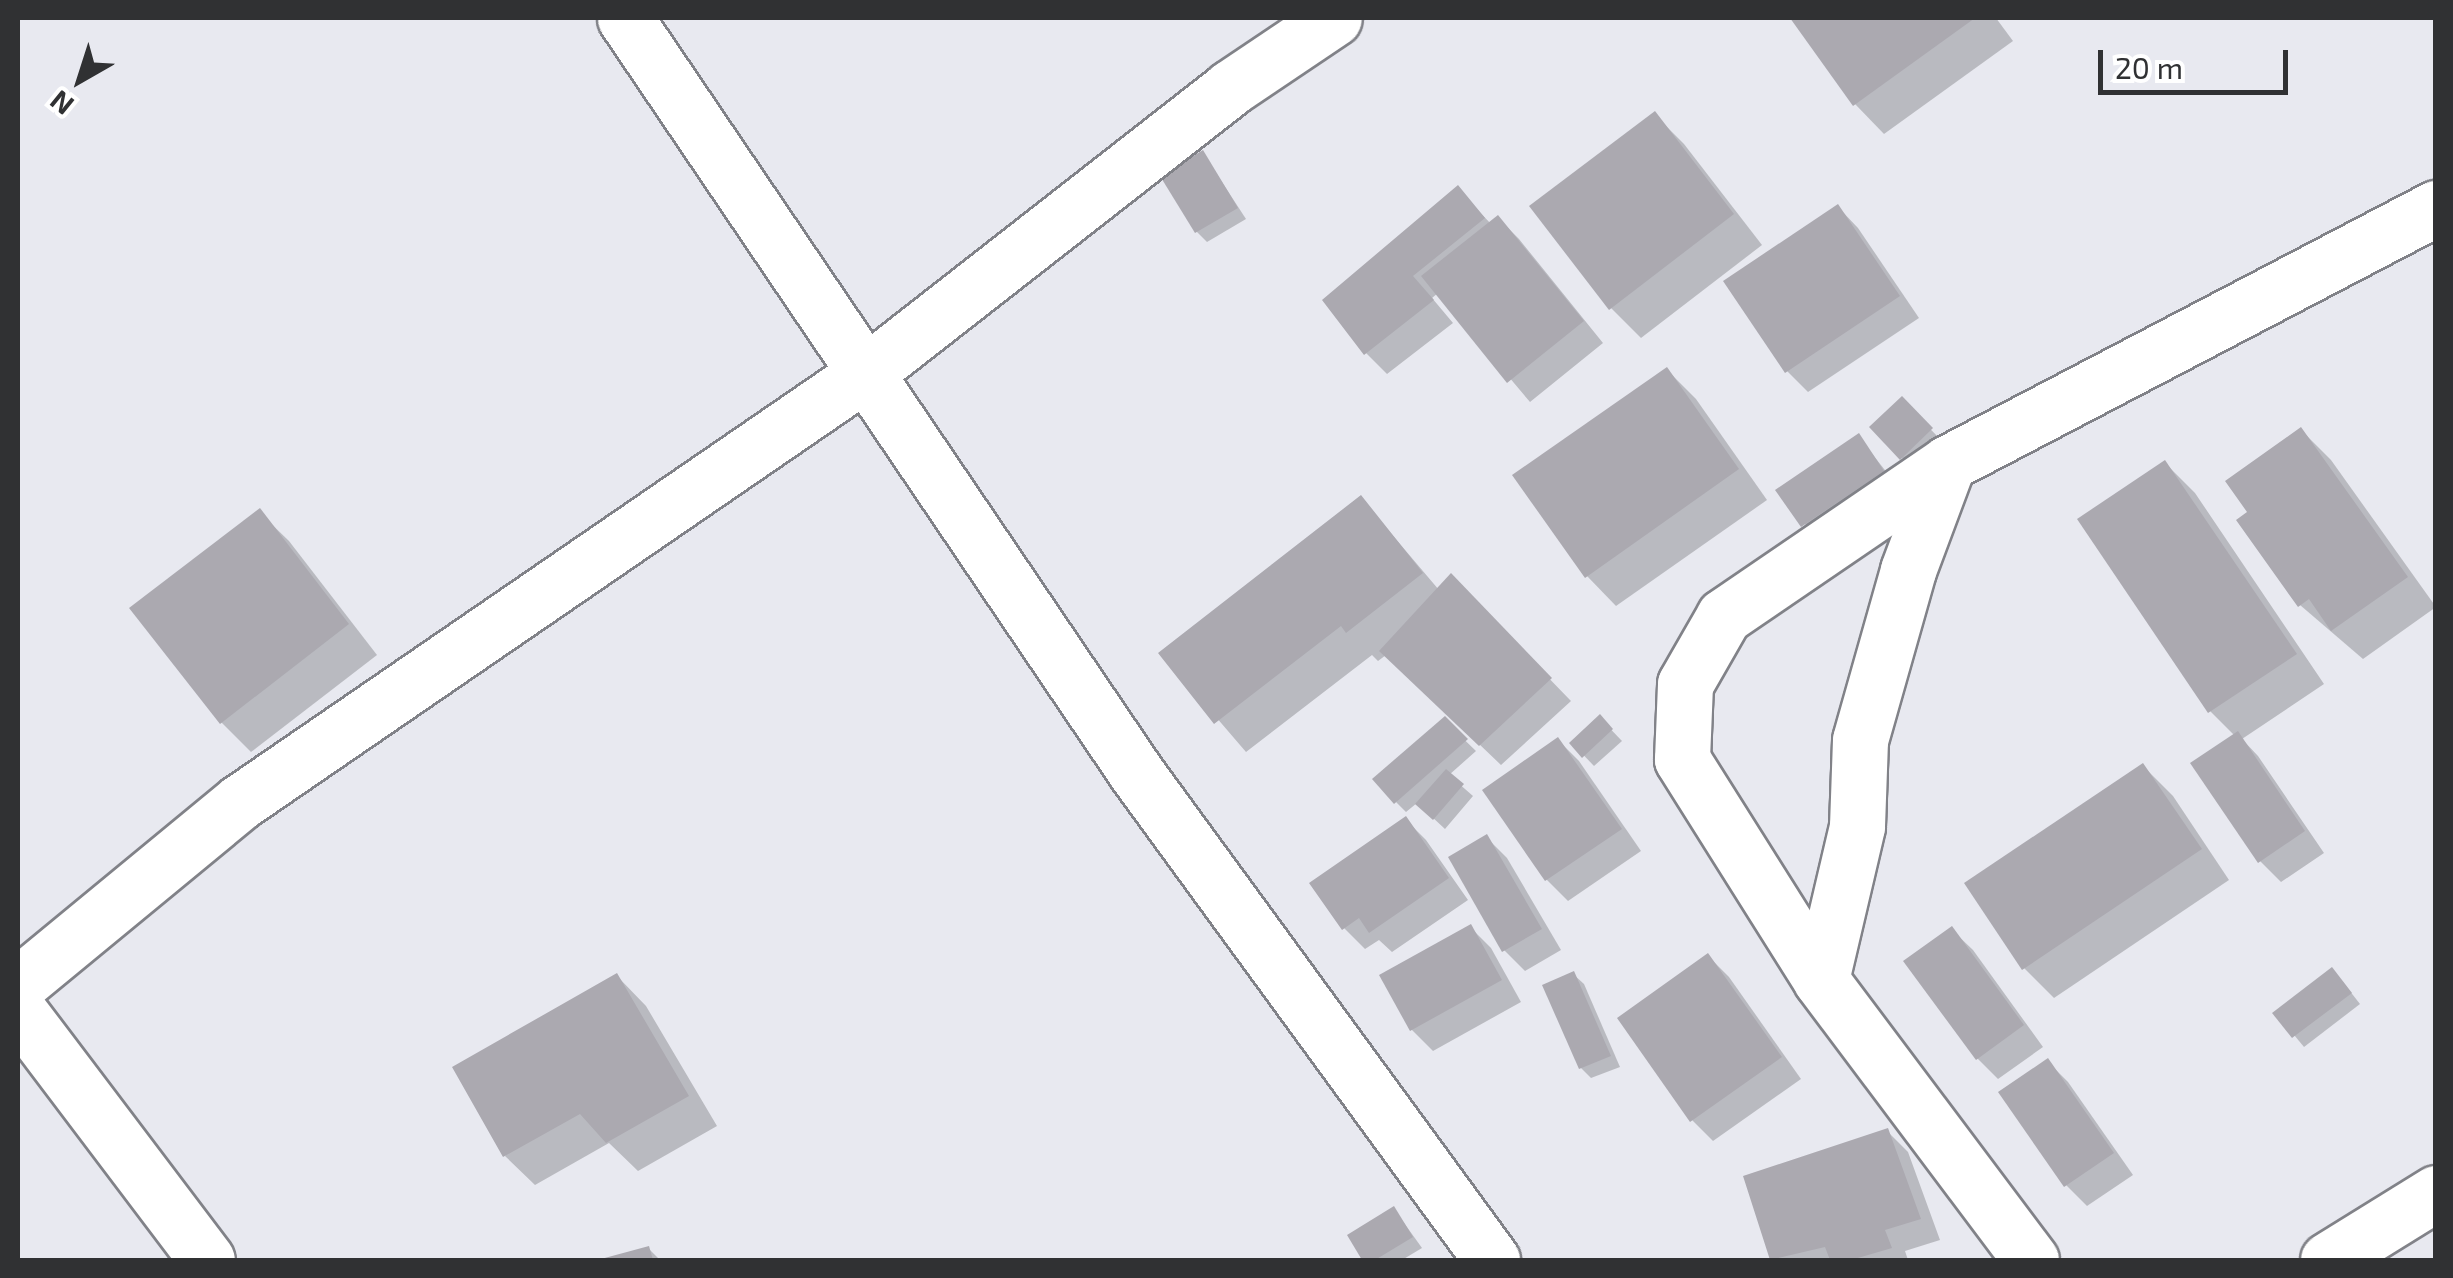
<!DOCTYPE html>
<style>
body{margin:0}
#map{position:relative;width:2453px;height:1278px;overflow:hidden;background:#e8e9f0;font-family:"Exo 2",sans-serif}
div>[style]{position:absolute}
.shadow>*{inset:0;background:#0003}
.building>*{inset:0;background:#aba9b0}
.roads{filter:drop-shadow(2px 0 #818288) drop-shadow(-2px 0 #818288) drop-shadow(0 2px #818288) drop-shadow(0 -2px #818288)}
.minor>*{height:55px;margin:-27.5px;padding:0 27.5px;transform-origin:27.5px;border-radius:27.5px;background:#fff}
span{translate:-50% -50%;white-space:nowrap;text-align:center;line-height:1.15;-webkit-text-stroke:9px #fff;paint-order:stroke}
.frame{position:absolute;inset:0;border:20px solid #303133;pointer-events:none}
.north{position:absolute;left:30px;top:30px;width:100px;height:100px;-webkit-text-stroke:8px #fff;paint-order:stroke;rotate:219deg;font-size:28px;font-weight:700;line-height:40px;text-align:center;color:#303133}
.north::after{content:'';display:block;margin:auto;width:35px;height:45px;background:#303133;clip-path:polygon(50% 0,100% 100%,50% 72%,0 100%)}
.scale{position:absolute;left:2098px;top:50px;width:190px;height:45px;box-sizing:border-box;border:5px solid #303133;border-top:0;padding-left:12px;font-size:30px;line-height:35px;white-space:nowrap;color:#303133;-webkit-text-stroke:8px #fff;paint-order:stroke}
</style>
<div id="map">
<div class="shadow">
<i style="clip-path:polygon(1793px 18px,1996px 18px,2013px 41px,1884px 134px,1855px 104px)"></i>
<i style="clip-path:polygon(1654px 114px,1684px 144px,1762px 245px,1641px 338px,1611px 308px,1533px 207px)"></i>
<i style="clip-path:polygon(1203px 153px,1246px 219px,1207px 242px,1197px 232px)"></i>
<i style="clip-path:polygon(1457px 188px,1491px 224px,1498px 218px,1519px 239px,1603px 343px,1530px 402px,1438px 293px,1432px 298px,1453px 323px,1387px 374px,1366px 353px)"></i>
<i style="clip-path:polygon(1838px 207px,1858px 228px,1919px 318px,1808px 392px,1787px 371px)"></i>
<i style="clip-path:polygon(1667px 370px,1696px 399px,1767px 500px,1616px 606px,1587px 576px)"></i>
<i style="clip-path:polygon(1902px 400px,1941px 440px,1912px 468px,1872px 427px)"></i>
<i style="clip-path:polygon(2301px 430px,2331px 460px,2436px 607px,2363px 659px,2300px 605px,2250px 513px)"></i>
<i style="clip-path:polygon(1858px 436px,1903px 493px,1824px 547px,1778px 491px)"></i>
<i style="clip-path:polygon(2165px 463px,2195px 493px,2324px 684px,2242px 739px,2258px 756px,2324px 853px,2281px 882px,2260px 861px,2235px 736px,2210px 711px)"></i>
<i style="clip-path:polygon(1361px 498px,1439px 590px,1451px 577px,1571px 701px,1501px 765px,1386px 655px,1378px 661px,1372px 655px,1246px 752px,1161px 653px)"></i>
<i style="clip-path:polygon(259px 512px,289px 541px,377px 655px,251px 752px,221px 722px)"></i>
<i style="clip-path:polygon(1600px 718px,1622px 741px,1594px 766px,1572px 743px)"></i>
<i style="clip-path:polygon(1444px 720px,1476px 751px,1449px 775px,1473px 796px,1445px 829px,1417px 803px,1406px 812px,1396px 802px)"></i>
<i style="clip-path:polygon(1558px 740px,1579px 761px,1641px 851px,1568px 901px,1547px 880px,1485px 790px)"></i>
<i style="clip-path:polygon(2143px 766px,2173px 796px,2229px 880px,2054px 998px,2024px 968px)"></i>
<i style="clip-path:polygon(1405px 819px,1426px 840px,1468px 900px,1392px 952px,1379px 940px,1365px 949px,1344px 928px)"></i>
<i style="clip-path:polygon(1486px 837px,1507px 858px,1561px 950px,1525px 971px,1504px 950px)"></i>
<i style="clip-path:polygon(1470px 927px,1491px 948px,1521px 1002px,1433px 1051px,1412px 1030px,1383px 976px)"></i>
<i style="clip-path:polygon(1952px 930px,1973px 950px,2043px 1047px,1998px 1079px,1977px 1058px)"></i>
<i style="clip-path:polygon(1708px 956px,1729px 977px,1801px 1079px,1713px 1141px,1692px 1120px)"></i>
<i style="clip-path:polygon(1573px 974px,1584px 984px,1620px 1067px,1591px 1078px,1581px 1068px)"></i>
<i style="clip-path:polygon(617px 976px,646px 1006px,717px 1126px,638px 1171px,609px 1143px,535px 1185px,505px 1156px)"></i>
<i style="clip-path:polygon(2342px 981px,2360px 1004px,2304px 1047px,2276px 1013px)"></i>
<i style="clip-path:polygon(2047px 1061px,2068px 1082px,2133px 1175px,2087px 1206px,2066px 1185px)"></i>
<i style="clip-path:polygon(1887px 1131px,1908px 1152px,1940px 1240px,1905px 1251px,1908px 1260px,1773px 1260px,1746px 1177px)"></i>
<i style="clip-path:polygon(1394px 1209px,1422px 1248px,1402px 1260px,1365px 1260px,1350px 1236px)"></i>
<i style="clip-path:polygon(649px 1249px,660px 1260px,606px 1260px)"></i>
</div>
<div class="building">
<i style="clip-path:polygon(1790px 18px,1975px 18px,1853px 106px)"></i>
<i style="clip-path:polygon(1655px 111px,1734px 214px,1609px 310px,1529px 206px)"></i>
<i style="clip-path:polygon(1203px 150px,1238px 208px,1195px 233px,1160px 176px)"></i>
<i style="clip-path:polygon(1458px 185px,1485px 218px,1413px 276px,1434px 300px,1364px 355px,1322px 300px)"></i>
<i style="clip-path:polygon(1838px 204px,1900px 296px,1785px 373px,1723px 281px)"></i>
<i style="clip-path:polygon(1498px 215px,1584px 321px,1507px 383px,1421px 276px)"></i>
<i style="clip-path:polygon(1667px 367px,1739px 469px,1585px 578px,1512px 475px)"></i>
<i style="clip-path:polygon(1902px 396px,1933px 428px,1900px 460px,1869px 427px)"></i>
<i style="clip-path:polygon(2301px 427px,2408px 577px,2331px 631px,2309px 599px,2298px 607px,2236px 520px,2247px 512px,2225px 481px)"></i>
<i style="clip-path:polygon(1859px 433px,1884px 471px,1801px 527px,1775px 490px)"></i>
<i style="clip-path:polygon(2165px 460px,2297px 654px,2208px 713px,2077px 519px)"></i>
<i style="clip-path:polygon(1361px 495px,1423px 573px,1346px 633px,1341px 626px,1214px 724px,1158px 653px)"></i>
<i style="clip-path:polygon(260px 508px,349px 624px,220px 724px,129px 608px)"></i>
<i style="clip-path:polygon(1451px 573px,1552px 678px,1479px 746px,1379px 651px)"></i>
<i style="clip-path:polygon(1600px 714px,1613px 729px,1582px 758px,1569px 743px)"></i>
<i style="clip-path:polygon(1445px 716px,1468px 739px,1394px 804px,1372px 779px)"></i>
<i style="clip-path:polygon(2238px 731px,2305px 831px,2258px 863px,2190px 763px)"></i>
<i style="clip-path:polygon(1558px 737px,1622px 829px,1545px 881px,1482px 790px)"></i>
<i style="clip-path:polygon(2143px 763px,2202px 849px,2022px 970px,1964px 883px)"></i>
<i style="clip-path:polygon(1446px 769px,1464px 784px,1433px 820px,1415px 804px)"></i>
<i style="clip-path:polygon(1406px 816px,1449px 878px,1369px 933px,1359px 918px,1342px 930px,1309px 883px)"></i>
<i style="clip-path:polygon(1487px 834px,1542px 929px,1502px 952px,1448px 857px)"></i>
<i style="clip-path:polygon(1471px 924px,1502px 980px,1410px 1031px,1379px 975px)"></i>
<i style="clip-path:polygon(1952px 926px,2024px 1025px,1976px 1060px,1903px 961px)"></i>
<i style="clip-path:polygon(1708px 953px,1782px 1057px,1690px 1122px,1617px 1018px)"></i>
<i style="clip-path:polygon(2332px 967px,2352px 993px,2292px 1038px,2272px 1013px)"></i>
<i style="clip-path:polygon(1574px 971px,1611px 1056px,1579px 1069px,1542px 985px)"></i>
<i style="clip-path:polygon(617px 973px,689px 1096px,606px 1143px,580px 1114px,503px 1157px,452px 1067px)"></i>
<i style="clip-path:polygon(2048px 1058px,2114px 1153px,2064px 1187px,1998px 1092px)"></i>
<i style="clip-path:polygon(1888px 1128px,1921px 1219px,1885px 1230px,1892px 1248px,1851px 1260px,1830px 1260px,1825px 1247px,1770px 1260px,1743px 1176px)"></i>
<i style="clip-path:polygon(1394px 1206px,1413px 1237px,1375px 1260px,1362px 1260px,1347px 1235px)"></i>
<i style="clip-path:polygon(649px 1246px,653px 1260px,601px 1260px,601px 1259px)"></i>
</div>
<div class="roads">
<div class="minor">
<i style="left:625px;top:18px;width:913px;rotate:55.89deg"></i>
<i style="left:1137px;top:774px;width:602px;rotate:53.85deg"></i>
<i style="left:1821px;top:980px;width:158px;rotate:-76.8deg"></i>
<i style="left:1857px;top:826px;width:86px;rotate:-88deg"></i>
<i style="left:1860px;top:740px;width:177px;rotate:-74.2deg"></i>
<i style="left:1908px;top:570px;width:114px;rotate:-69.5deg"></i>
<i style="left:18px;top:985px;width:288px;rotate:-39.5deg"></i>
<i style="left:240px;top:802px;width:760px;rotate:-34.44deg"></i>
<i style="left:867px;top:372px;width:461px;rotate:-38deg"></i>
<i style="left:1230px;top:88px;width:125px;rotate:-33.9deg"></i>
<i style="left:18px;top:1010px;width:313px;rotate:52.9deg"></i>
<i style="left:2031px;top:1260px;width:350px;rotate:-126.9deg"></i>
<i style="left:1821px;top:980px;width:261px;rotate:-122.2deg"></i>
<i style="left:1682px;top:759px;width:75px;rotate:-87.7deg"></i>
<i style="left:1685px;top:684px;width:78px;rotate:-60.2deg"></i>
<i style="left:1724px;top:616px;width:271px;rotate:-34.3deg"></i>
<i style="left:1948px;top:463px;width:551px;rotate:-27.59deg"></i>
<i style="left:2328px;top:1260px;width:127px;rotate:-31.8deg"></i>
</div>
</div>
<div class="frame"></div>
<div class="north">N</div>
<div class="scale">20 m</div>
</div>
